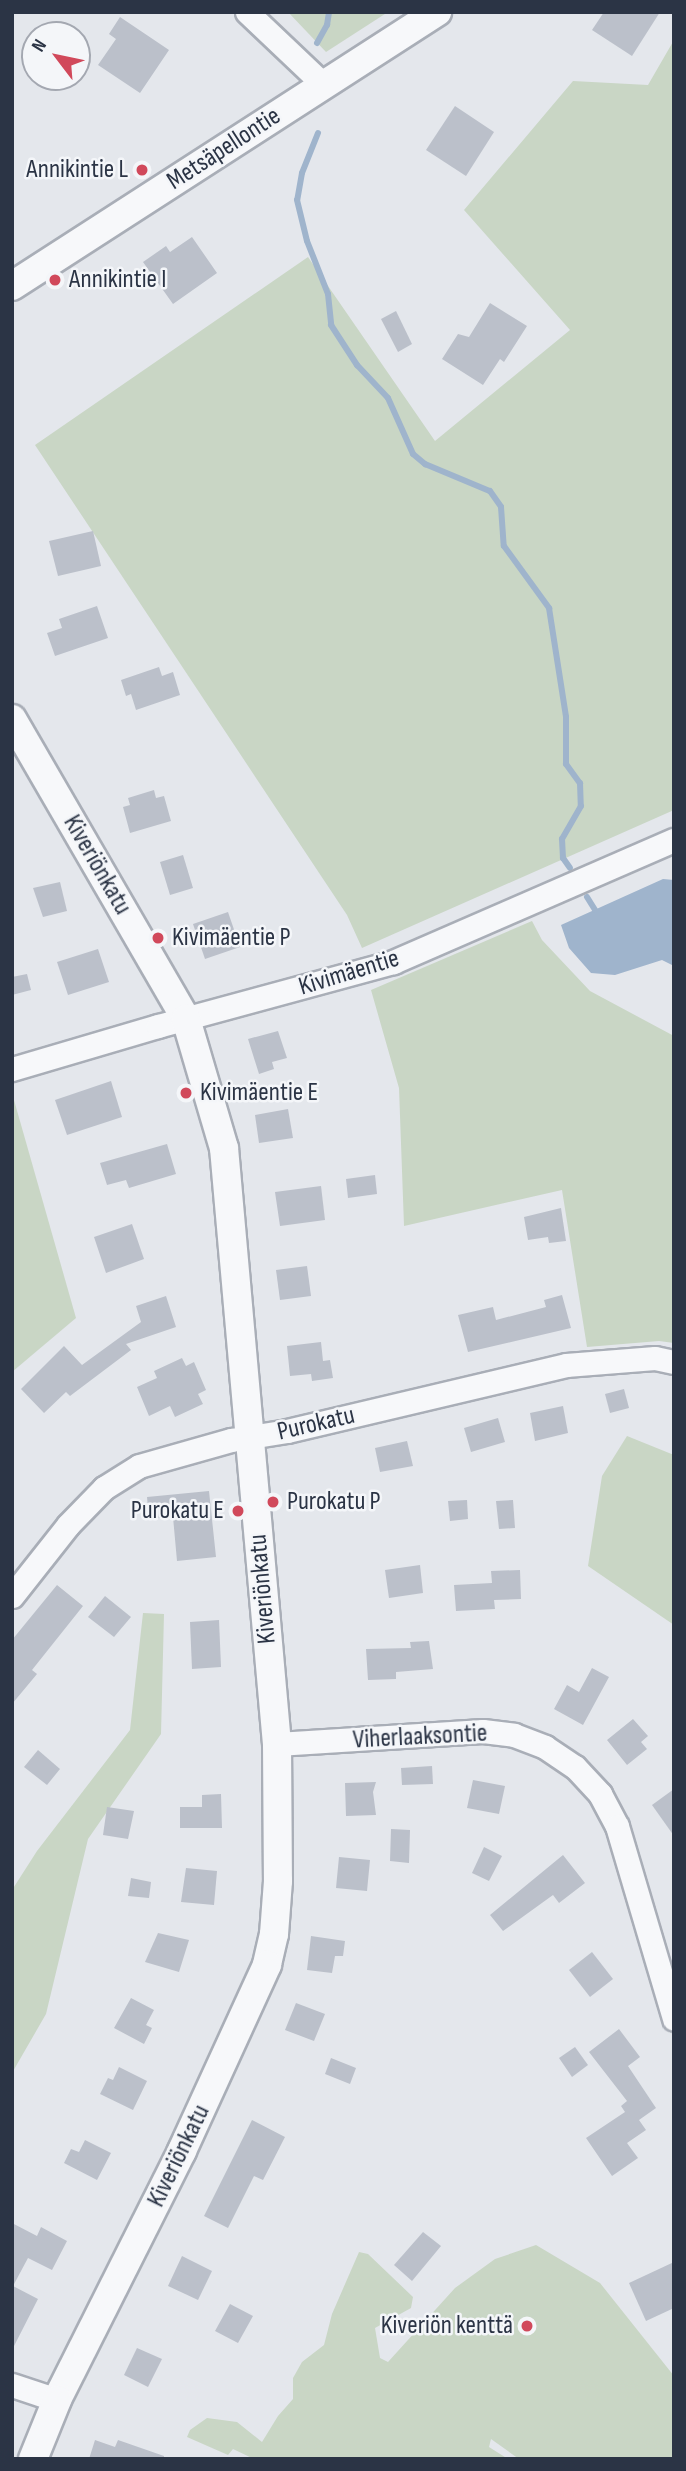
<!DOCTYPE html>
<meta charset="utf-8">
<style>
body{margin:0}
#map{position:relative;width:686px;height:2471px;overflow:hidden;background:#e4e7ec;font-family:"Sofia Sans Condensed",sans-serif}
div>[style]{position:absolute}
.green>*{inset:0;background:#c9d6c5}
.water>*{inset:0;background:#9fb4cc}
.stream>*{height:6px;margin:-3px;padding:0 3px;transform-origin:3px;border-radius:3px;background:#9fb4cc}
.building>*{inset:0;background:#bbc0ca}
.roads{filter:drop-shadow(2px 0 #a9aeb7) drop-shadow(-2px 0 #a9aeb7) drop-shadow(0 2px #a9aeb7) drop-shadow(0 -2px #a9aeb7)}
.minor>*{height:23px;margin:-11.5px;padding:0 11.5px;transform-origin:11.5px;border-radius:11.5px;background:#f7f8fa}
.tertiary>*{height:28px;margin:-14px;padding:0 14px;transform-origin:14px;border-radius:14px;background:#f7f8fa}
.dots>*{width:19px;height:19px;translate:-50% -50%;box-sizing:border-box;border:4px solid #f4f6f9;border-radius:50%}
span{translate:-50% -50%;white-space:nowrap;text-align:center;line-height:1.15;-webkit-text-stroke:5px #f4f6f9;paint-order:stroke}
.street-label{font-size:26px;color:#2b3445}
.poi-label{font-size:26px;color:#2b3445}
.right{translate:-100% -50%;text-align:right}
.left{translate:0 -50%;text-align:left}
.frame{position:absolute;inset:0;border:14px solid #2b3445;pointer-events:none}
.north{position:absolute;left:21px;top:21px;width:70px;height:70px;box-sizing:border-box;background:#f4f6f9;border:2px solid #a4a8b1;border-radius:50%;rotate:302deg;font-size:19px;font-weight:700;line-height:28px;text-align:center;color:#2b3445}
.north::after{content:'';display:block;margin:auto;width:24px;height:32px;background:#d1495b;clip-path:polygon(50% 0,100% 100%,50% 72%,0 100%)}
</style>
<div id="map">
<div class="green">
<i style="clip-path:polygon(288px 12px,388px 12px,326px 52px)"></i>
<i style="clip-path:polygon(674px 40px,674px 810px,362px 948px,347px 915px,35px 445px,308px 257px,435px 441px,570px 330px,464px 210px,573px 81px,648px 85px)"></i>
<i style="clip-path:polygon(532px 921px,542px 940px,590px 991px,674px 1036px,674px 1343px,659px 1341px,587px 1347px,562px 1190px,404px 1226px,399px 1088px,371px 990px)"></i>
<i style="clip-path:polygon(12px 1093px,76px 1318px,12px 1372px)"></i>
<i style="clip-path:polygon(627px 1436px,674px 1455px,674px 1625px,588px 1566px,602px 1476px)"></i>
<i style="clip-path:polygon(143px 1613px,164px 1614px,161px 1734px,88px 1839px,46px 2014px,12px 2073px,12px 1890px,37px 1851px,130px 1730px)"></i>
<i style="clip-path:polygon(536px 2245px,600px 2283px,674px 2376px,674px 2459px,519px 2459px,491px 2439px,489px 2447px,508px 2459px,254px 2459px,233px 2449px,228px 2455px,187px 2437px,190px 2430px,207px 2418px,237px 2422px,262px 2442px,278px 2416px,293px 2399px,293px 2378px,302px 2362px,324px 2345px,332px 2314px,359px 2252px,368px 2254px,413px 2297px,411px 2308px,375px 2328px,380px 2358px,388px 2362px,455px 2288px,495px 2259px)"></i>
</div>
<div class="water">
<i style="clip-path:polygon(663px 879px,674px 880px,674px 966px,662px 960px,615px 975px,591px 973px,569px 948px,561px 925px)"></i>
</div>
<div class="stream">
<i style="left:317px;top:43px;width:21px;rotate:-61deg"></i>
<i style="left:327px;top:25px;width:13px;rotate:-81deg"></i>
<i style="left:318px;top:133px;width:43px;rotate:111.8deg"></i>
<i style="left:302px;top:173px;width:27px;rotate:100deg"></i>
<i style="left:297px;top:200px;width:42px;rotate:76.3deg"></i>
<i style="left:307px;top:241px;width:57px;rotate:68.4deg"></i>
<i style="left:328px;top:294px;width:31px;rotate:84deg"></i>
<i style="left:331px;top:325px;width:48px;rotate:57deg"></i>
<i style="left:357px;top:365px;width:45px;rotate:46.8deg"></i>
<i style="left:388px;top:398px;width:61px;rotate:65.9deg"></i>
<i style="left:413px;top:454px;width:16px;rotate:40deg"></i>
<i style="left:425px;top:464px;width:70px;rotate:22.6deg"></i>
<i style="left:490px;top:491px;width:19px;rotate:55deg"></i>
<i style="left:501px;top:507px;width:39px;rotate:86deg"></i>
<i style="left:504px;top:546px;width:77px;rotate:54deg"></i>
<i style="left:549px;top:608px;width:110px;rotate:81.1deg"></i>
<i style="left:566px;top:717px;width:47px;rotate:90deg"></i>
<i style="left:566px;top:764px;width:24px;rotate:54deg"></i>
<i style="left:580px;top:783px;width:23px;rotate:88deg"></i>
<i style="left:581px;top:806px;width:38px;rotate:120deg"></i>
<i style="left:562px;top:839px;width:19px;rotate:87deg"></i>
<i style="left:563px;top:858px;width:12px;rotate:55deg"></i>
<i style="left:587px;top:897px;width:15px;rotate:58deg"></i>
</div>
<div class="building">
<i style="clip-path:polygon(604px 12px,660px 12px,632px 56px,592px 30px)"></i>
<i style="clip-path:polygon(120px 17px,169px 50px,140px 93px,98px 65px,116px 39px,109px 34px)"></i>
<i style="clip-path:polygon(455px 106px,494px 132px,466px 176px,426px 150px)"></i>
<i style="clip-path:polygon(192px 237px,217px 273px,173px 304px,143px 262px,166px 246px,170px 252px)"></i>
<i style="clip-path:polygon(490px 303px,527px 326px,504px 362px,500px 359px,483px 385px,442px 359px,458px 334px,469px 337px)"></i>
<i style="clip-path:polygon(396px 311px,412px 344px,398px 352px,381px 319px)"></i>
<i style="clip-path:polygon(93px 531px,101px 566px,58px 576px,49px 541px)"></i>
<i style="clip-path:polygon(97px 606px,108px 638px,55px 656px,47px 633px,62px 628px,59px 619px)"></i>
<i style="clip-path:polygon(159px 667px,162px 676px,173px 672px,180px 695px,136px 710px,131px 694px,126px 696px,121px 680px)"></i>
<i style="clip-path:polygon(154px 790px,156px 798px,164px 796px,171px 821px,130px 833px,123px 807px,130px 805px,128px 798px)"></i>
<i style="clip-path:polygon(183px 855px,193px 888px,170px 895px,160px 862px)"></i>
<i style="clip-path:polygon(60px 882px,67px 911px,43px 917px,33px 888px)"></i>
<i style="clip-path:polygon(228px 912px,240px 947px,205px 959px,193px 924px)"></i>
<i style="clip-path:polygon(98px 949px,109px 982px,68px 995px,57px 962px)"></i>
<i style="clip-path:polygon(27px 974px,31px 990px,12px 995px,12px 977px)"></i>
<i style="clip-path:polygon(278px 1031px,287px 1058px,272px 1062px,274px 1069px,259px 1074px,248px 1039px)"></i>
<i style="clip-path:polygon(111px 1081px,122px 1117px,67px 1135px,55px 1100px)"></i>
<i style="clip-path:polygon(288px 1109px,293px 1138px,259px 1143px,255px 1115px)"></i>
<i style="clip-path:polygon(167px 1144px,176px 1174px,129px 1188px,126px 1180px,107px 1185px,100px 1163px)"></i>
<i style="clip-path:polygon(375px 1175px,377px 1194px,348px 1198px,346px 1179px)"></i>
<i style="clip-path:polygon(321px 1186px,325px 1220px,280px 1226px,275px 1192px)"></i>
<i style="clip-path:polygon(561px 1208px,566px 1241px,549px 1243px,548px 1237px,528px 1240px,524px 1217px)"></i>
<i style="clip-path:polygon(132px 1224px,144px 1259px,106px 1273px,94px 1237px)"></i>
<i style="clip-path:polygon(307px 1266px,311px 1296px,280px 1300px,276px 1270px)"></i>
<i style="clip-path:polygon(562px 1295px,571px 1328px,468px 1352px,458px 1315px,493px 1307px,496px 1320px,546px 1307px,544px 1300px)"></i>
<i style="clip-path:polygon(166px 1296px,176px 1327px,126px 1344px,131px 1350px,70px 1396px,66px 1392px,44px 1413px,21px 1389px,64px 1346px,82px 1365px,141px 1322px,136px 1306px)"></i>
<i style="clip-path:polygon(321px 1342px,323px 1361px,330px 1360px,333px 1378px,312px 1381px,311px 1374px,290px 1376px,287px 1346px)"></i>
<i style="clip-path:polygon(182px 1358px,186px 1366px,194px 1362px,206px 1390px,198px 1394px,203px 1404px,175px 1417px,170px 1406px,149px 1416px,137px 1387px,157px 1378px,154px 1371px)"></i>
<i style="clip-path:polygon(624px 1389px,629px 1408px,610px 1413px,605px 1394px)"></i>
<i style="clip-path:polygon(563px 1406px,568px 1433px,535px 1441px,530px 1413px)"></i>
<i style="clip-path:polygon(498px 1418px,505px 1442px,471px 1452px,464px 1428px)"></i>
<i style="clip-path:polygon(407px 1441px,413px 1466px,380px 1472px,375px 1448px)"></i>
<i style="clip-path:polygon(209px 1491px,216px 1557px,177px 1561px,173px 1517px,149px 1519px,147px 1497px)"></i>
<i style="clip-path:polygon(467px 1500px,468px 1519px,450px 1521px,448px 1501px)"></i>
<i style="clip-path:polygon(513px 1500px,515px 1528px,499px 1529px,496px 1501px)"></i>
<i style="clip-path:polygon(420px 1565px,423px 1593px,389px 1598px,385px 1570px)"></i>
<i style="clip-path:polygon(520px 1570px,521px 1599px,494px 1600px,495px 1609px,456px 1611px,454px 1585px,492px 1583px,491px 1571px)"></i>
<i style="clip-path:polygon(57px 1585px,83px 1606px,32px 1670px,37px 1674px,12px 1704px,12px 1640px)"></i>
<i style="clip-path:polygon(105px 1596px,131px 1617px,114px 1637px,88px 1617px)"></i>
<i style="clip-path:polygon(219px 1620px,221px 1667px,192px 1669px,190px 1622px)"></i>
<i style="clip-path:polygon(429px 1641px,433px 1669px,396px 1672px,396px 1679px,368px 1680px,366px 1649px,411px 1648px,410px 1642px)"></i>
<i style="clip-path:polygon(592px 1668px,609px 1677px,583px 1725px,554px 1709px,567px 1685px,579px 1692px)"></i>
<i style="clip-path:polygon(633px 1719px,648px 1736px,641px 1742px,647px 1749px,627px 1765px,607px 1740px)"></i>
<i style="clip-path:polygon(38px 1750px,60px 1769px,47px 1785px,24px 1767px)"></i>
<i style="clip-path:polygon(432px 1766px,433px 1784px,402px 1785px,401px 1768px)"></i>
<i style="clip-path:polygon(473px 1780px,505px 1786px,499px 1814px,467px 1808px)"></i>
<i style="clip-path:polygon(376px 1782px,373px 1792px,376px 1815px,346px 1816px,345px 1783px)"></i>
<i style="clip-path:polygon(674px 1789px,674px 1836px,652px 1805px)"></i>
<i style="clip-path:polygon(221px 1794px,222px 1828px,180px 1828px,180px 1807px,202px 1807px,202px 1795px)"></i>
<i style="clip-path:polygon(107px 1807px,134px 1811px,128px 1839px,103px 1835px)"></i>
<i style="clip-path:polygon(391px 1829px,410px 1830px,409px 1863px,390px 1861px)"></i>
<i style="clip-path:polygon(484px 1847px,502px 1856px,489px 1881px,472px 1873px)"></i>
<i style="clip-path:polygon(563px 1855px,585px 1883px,559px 1903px,553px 1895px,503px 1931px,490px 1915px)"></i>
<i style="clip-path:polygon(339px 1857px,370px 1860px,367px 1891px,336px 1888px)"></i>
<i style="clip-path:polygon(186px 1868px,217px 1871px,214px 1905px,181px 1902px)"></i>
<i style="clip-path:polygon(131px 1878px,151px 1882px,149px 1898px,128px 1896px)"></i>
<i style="clip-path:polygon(158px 1933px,189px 1940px,179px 1972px,145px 1962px)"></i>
<i style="clip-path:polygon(311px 1936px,345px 1941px,343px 1956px,335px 1956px,332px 1973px,307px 1970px)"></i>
<i style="clip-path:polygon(592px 1952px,613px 1979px,590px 1997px,569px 1970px)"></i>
<i style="clip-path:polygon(131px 1998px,154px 2010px,146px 2025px,152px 2028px,144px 2044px,114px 2028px)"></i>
<i style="clip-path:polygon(296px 2003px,325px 2014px,314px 2041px,285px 2030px)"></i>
<i style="clip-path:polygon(619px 2029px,640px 2057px,628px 2066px,656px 2108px,639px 2120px,646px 2130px,627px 2143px,638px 2158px,612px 2176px,586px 2138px,625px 2112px,621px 2106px,627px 2101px,589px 2052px)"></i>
<i style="clip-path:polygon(575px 2047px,588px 2065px,572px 2077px,559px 2058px)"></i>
<i style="clip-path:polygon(331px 2058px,356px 2068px,350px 2084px,325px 2074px)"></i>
<i style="clip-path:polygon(119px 2067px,147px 2081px,133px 2110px,100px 2094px,108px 2078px,113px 2080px)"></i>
<i style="clip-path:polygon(252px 2120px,285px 2137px,263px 2180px,254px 2176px,228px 2228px,204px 2216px)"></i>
<i style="clip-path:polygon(85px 2140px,111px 2153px,97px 2180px,64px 2163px,71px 2149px,79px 2152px)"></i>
<i style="clip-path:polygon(12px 2223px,37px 2236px,41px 2227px,67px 2241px,52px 2270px,28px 2258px,13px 2286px,38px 2299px,12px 2350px)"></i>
<i style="clip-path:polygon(423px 2232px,441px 2246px,412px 2281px,394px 2265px)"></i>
<i style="clip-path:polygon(182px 2256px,212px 2271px,198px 2300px,168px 2286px)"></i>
<i style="clip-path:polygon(674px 2262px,674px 2308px,646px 2321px,629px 2283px)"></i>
<i style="clip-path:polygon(230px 2304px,253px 2316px,238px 2343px,215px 2331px)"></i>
<i style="clip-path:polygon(137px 2348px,162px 2359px,148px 2387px,124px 2375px)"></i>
<i style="clip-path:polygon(95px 2440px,115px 2447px,118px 2440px,164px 2456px,164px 2459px,89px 2459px)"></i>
</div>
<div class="roads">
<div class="minor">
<i style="left:247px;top:12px;width:105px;rotate:43.5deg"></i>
<i style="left:12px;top:1069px;width:152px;rotate:-16.4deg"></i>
<i style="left:158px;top:1026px;width:244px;rotate:-15.2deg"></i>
<i style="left:393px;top:962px;width:306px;rotate:-23.5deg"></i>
<i style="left:12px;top:1596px;width:90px;rotate:-51.7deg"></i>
<i style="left:68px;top:1525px;width:52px;rotate:-45.8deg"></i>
<i style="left:104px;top:1488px;width:41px;rotate:-32.2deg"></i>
<i style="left:139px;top:1466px;width:96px;rotate:-15.8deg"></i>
<i style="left:231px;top:1440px;width:57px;rotate:-9.1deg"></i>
<i style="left:287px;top:1431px;width:287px;rotate:-13.3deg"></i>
<i style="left:566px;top:1365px;width:89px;rotate:-4.5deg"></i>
<i style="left:655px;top:1358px;width:19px;rotate:12deg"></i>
<i style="left:277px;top:1744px;width:206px;rotate:-3.6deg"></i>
<i style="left:483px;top:1731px;width:31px;rotate:7deg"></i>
<i style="left:514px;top:1735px;width:33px;rotate:21deg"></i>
<i style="left:545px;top:1747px;width:36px;rotate:34deg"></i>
<i style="left:575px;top:1767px;width:37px;rotate:47deg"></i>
<i style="left:600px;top:1794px;width:36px;rotate:62deg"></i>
<i style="left:617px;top:1826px;width:201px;rotate:73.5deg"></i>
<i style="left:12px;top:2385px;width:47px;rotate:18.4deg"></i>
</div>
<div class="tertiary">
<i style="left:12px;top:286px;width:506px;rotate:-32.81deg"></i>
<i style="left:12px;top:719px;width:347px;rotate:59.9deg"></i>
<i style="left:186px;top:1019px;width:134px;rotate:73.6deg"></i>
<i style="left:224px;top:1148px;width:598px;rotate:84.92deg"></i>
<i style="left:277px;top:1744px;width:137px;rotate:89.6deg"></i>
<i style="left:278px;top:1881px;width:53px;rotate:94.3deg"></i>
<i style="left:274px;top:1934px;width:32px;rotate:103deg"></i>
<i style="left:267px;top:1965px;width:205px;rotate:114.6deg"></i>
<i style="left:182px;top:2151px;width:279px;rotate:116.7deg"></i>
<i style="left:57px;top:2400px;width:64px;rotate:112.1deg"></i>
</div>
</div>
<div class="dots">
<i style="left:142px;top:170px;background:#d1495b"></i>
<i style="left:55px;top:280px;background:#d1495b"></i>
<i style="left:158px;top:938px;background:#d1495b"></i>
<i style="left:186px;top:1093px;background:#d1495b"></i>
<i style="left:273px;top:1502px;background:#d1495b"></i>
<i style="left:238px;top:1511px;background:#d1495b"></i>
<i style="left:527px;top:2326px;background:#d1495b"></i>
</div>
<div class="street-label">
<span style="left:224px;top:149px;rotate:-33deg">Metsäpellontie</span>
<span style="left:97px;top:865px;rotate:60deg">Kiveriönkatu</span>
<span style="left:349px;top:973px;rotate:-17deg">Kivimäentie</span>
<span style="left:316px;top:1424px;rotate:-13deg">Purokatu</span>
<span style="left:263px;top:1589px;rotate:-95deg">Kiveriönkatu</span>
<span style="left:420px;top:1737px;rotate:-3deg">Viherlaaksontie</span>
<span style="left:179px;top:2156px;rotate:-64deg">Kiveriönkatu</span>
</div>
<div class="poi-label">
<span class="right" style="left:128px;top:170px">Annikintie L</span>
<span class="left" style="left:69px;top:280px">Annikintie I</span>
<span class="left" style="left:172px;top:938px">Kivimäentie P</span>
<span class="left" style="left:200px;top:1093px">Kivimäentie E</span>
<span class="left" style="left:287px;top:1502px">Purokatu P</span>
<span class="right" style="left:224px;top:1511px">Purokatu E</span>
<span class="right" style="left:513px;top:2326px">Kiveriön kenttä</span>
</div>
<div class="frame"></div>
<div class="north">N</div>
</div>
